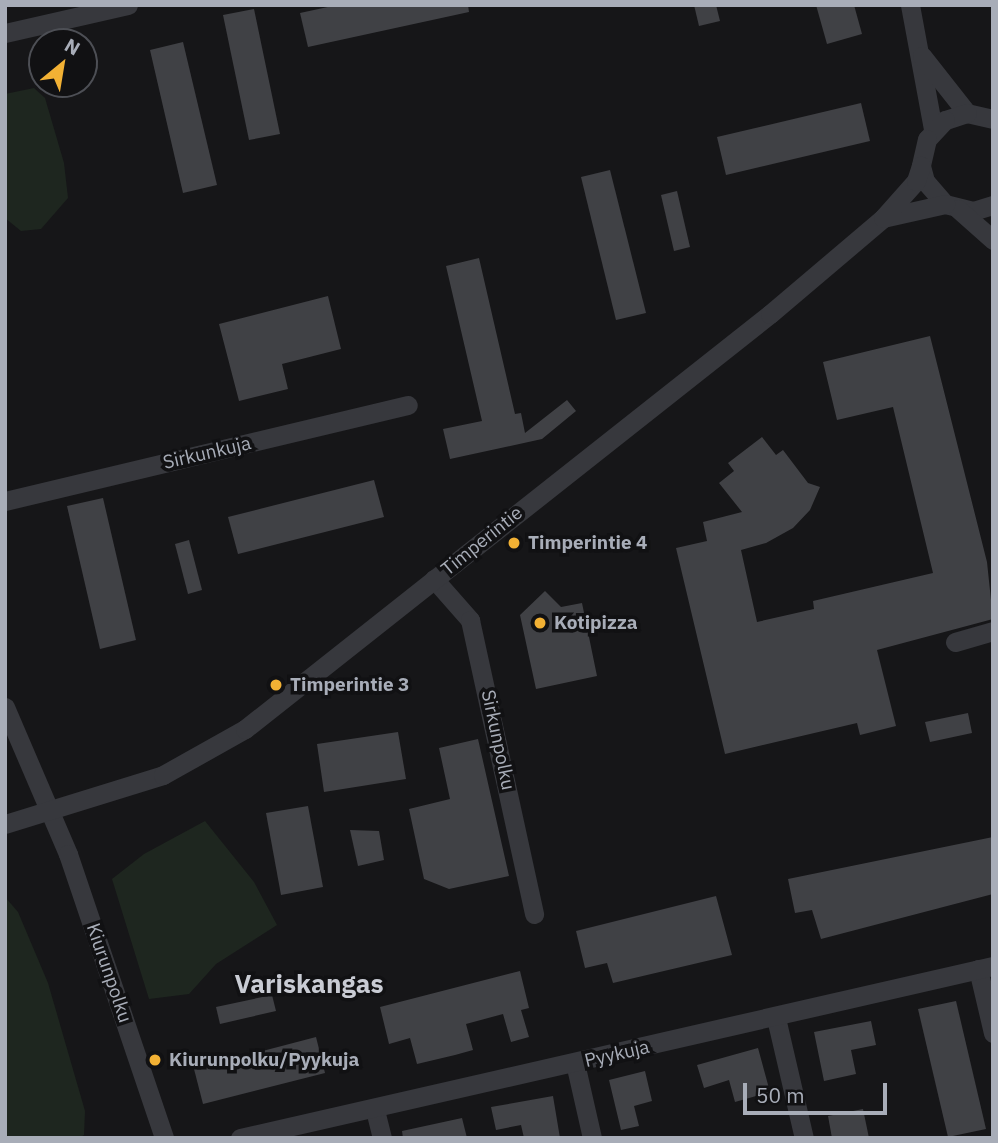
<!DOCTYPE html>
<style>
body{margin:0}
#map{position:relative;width:998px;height:1143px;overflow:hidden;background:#161618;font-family:"IBM Plex Sans",sans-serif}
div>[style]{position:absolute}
.green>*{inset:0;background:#1e261f}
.building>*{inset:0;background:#404145}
.minor>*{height:19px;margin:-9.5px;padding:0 9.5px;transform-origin:9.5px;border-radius:9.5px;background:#37383d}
.dots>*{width:19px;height:19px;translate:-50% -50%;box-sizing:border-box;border:4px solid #111113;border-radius:50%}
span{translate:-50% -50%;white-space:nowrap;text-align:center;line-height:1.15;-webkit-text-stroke:7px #111113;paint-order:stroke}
.street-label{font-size:19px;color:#a8adb8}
.poi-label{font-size:19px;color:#a8adb8;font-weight:700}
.left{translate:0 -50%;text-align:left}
.district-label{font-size:26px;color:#c9ccd4;font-weight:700}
.frame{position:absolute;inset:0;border:7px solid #a8adb8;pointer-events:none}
.north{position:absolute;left:28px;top:28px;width:70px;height:70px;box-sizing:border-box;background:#111113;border:2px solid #4d4f55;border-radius:50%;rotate:30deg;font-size:19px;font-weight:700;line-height:28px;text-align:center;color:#a8adb8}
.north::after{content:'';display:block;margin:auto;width:24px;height:32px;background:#f2b134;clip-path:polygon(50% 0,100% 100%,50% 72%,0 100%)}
.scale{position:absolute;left:743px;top:1083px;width:144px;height:32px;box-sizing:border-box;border:4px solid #a8adb8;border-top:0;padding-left:9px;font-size:21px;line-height:24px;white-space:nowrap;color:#a8adb8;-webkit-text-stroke:5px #111113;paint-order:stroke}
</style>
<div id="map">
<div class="green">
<i style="clip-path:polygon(34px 88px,45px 98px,64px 163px,68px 198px,41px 229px,21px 231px,5px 218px,5px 94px)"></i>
<i style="clip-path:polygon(205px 821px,254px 882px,277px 925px,216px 964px,189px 994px,149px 999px,112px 879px,144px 854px)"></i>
<i style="clip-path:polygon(5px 897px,18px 912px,48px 983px,85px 1111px,84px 1135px,79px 1138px,5px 1138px)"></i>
</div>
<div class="building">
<i style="clip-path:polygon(337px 5px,468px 5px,469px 12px,308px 47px,300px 13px)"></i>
<i style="clip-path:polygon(694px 5px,716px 5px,720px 21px,699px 26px)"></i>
<i style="clip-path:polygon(816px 5px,854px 5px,862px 34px,827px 44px)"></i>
<i style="clip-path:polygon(254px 9px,280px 134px,249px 140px,223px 15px)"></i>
<i style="clip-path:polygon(183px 42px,217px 185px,183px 193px,150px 50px)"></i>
<i style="clip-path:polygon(861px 103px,870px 141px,726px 175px,717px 137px)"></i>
<i style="clip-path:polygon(610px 170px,646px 313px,616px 320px,581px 177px)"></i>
<i style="clip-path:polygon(677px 191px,690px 247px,674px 251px,661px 195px)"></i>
<i style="clip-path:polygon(479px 258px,515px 414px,521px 413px,525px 433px,567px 400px,576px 411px,542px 439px,450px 459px,443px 429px,482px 421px,446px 266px)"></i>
<i style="clip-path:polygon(328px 296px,341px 349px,282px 364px,288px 389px,239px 401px,219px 324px)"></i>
<i style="clip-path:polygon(930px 336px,987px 562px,993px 619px,877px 650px,896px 726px,860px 735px,857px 723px,725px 754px,676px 548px,707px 541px,703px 522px,742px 512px,719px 483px,734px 471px,728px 463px,762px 437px,776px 455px,783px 450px,808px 483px,820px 487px,810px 510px,793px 528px,766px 543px,741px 550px,757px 622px,814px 609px,813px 601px,933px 573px,893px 407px,837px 420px,823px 362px)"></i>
<i style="clip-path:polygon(374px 480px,384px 517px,238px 554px,228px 517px)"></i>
<i style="clip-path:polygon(103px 498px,136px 640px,100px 649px,67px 506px)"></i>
<i style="clip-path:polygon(189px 540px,202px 590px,188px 594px,175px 544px)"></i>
<i style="clip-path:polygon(545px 591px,561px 607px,582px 603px,597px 676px,536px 689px,520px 615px)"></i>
<i style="clip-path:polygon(968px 713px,972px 733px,930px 742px,925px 722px)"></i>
<i style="clip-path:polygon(398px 732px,406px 779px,324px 792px,317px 744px)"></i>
<i style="clip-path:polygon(478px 739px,509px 876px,449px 889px,424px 879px,409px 809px,450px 799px,439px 748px)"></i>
<i style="clip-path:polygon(308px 806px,323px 887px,281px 895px,266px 813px)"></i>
<i style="clip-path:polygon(350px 830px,379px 831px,384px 860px,358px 866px)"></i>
<i style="clip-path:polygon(993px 837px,993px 894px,821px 939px,812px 910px,795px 913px,788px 879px)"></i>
<i style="clip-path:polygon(716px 896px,732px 955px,613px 983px,607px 963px,585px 968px,576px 931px)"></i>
<i style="clip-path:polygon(520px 971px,529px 1008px,521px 1010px,529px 1037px,511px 1042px,503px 1014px,466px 1024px,473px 1050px,455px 1055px,417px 1064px,410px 1038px,389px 1044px,380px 1007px)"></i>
<i style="clip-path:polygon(272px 995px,276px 1011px,220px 1024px,216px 1007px)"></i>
<i style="clip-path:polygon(956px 1001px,986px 1129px,948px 1137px,918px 1009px)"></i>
<i style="clip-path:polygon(871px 1021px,876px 1045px,851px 1050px,856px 1074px,824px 1081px,814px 1032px)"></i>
<i style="clip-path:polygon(316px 1037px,325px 1073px,203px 1104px,194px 1069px)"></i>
<i style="clip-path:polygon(758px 1048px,770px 1092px,735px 1102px,729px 1080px,704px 1088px,697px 1065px)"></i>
<i style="clip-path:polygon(645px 1071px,652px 1101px,634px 1106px,639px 1126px,621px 1130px,609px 1080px)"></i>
<i style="clip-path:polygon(553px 1096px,560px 1138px,524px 1138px,521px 1125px,496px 1130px,491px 1107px)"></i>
<i style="clip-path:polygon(863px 1109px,869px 1138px,832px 1138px,828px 1116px)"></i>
<i style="clip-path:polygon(462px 1118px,467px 1138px,403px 1138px,402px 1131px)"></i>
</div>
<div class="minor">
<i style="left:910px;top:5px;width:126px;rotate:79.5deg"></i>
<i style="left:5px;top:33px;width:126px;rotate:-12.8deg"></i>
<i style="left:922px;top:56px;width:73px;rotate:51.7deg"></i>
<i style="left:993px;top:119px;width:27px;rotate:-167deg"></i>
<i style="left:967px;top:113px;width:23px;rotate:162deg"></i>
<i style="left:945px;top:120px;width:26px;rotate:133deg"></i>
<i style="left:927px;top:139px;width:28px;rotate:103deg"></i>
<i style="left:921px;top:166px;width:16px;rotate:75deg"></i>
<i style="left:925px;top:181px;width:30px;rotate:49deg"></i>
<i style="left:945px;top:204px;width:29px;rotate:14deg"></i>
<i style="left:973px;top:211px;width:21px;rotate:-17deg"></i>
<i style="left:958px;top:209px;width:47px;rotate:41.5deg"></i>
<i style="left:883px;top:218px;width:64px;rotate:-12.7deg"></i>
<i style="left:5px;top:501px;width:414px;rotate:-13.4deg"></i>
<i style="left:434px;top:579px;width:55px;rotate:48.7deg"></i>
<i style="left:470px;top:620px;width:301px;rotate:77.7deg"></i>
<i style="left:955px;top:642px;width:40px;rotate:-16deg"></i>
<i style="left:5px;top:707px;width:160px;rotate:66.8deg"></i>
<i style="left:68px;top:854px;width:300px;rotate:71.3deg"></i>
<i style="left:5px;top:824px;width:165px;rotate:-17.2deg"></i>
<i style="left:163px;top:775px;width:94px;rotate:-29.3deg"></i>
<i style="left:245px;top:729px;width:669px;rotate:-38.33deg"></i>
<i style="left:770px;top:314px;width:148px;rotate:-40.3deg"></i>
<i style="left:883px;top:218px;width:50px;rotate:-48.3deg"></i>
<i style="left:916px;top:181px;width:16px;rotate:-72deg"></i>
<i style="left:978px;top:969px;width:66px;rotate:76.8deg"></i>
<i style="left:776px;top:1018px;width:123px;rotate:76.9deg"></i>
<i style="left:575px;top:1063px;width:77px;rotate:77.2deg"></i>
<i style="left:375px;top:1110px;width:29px;rotate:76deg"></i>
<i style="left:240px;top:1138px;width:772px;rotate:-12.87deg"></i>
</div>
<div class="dots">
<i style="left:514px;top:543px;background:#f2b134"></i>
<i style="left:540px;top:623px;background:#f2b134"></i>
<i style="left:276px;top:685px;background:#f2b134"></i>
<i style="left:155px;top:1060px;background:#f2b134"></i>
</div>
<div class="street-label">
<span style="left:207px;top:453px;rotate:-13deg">Sirkunkuja</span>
<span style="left:482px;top:541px;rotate:-39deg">Timperintie</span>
<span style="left:498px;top:740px;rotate:78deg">Sirkunpolku</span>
<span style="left:109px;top:973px;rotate:71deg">Kiurunpolku</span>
<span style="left:617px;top:1054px;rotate:-13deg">Pyykuja</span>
</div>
<div class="poi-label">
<span class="left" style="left:528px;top:543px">Timperintie 4</span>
<span class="left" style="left:554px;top:623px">Kotipizza</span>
<span class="left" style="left:290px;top:685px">Timperintie 3</span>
<span class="left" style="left:169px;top:1060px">Kiurunpolku/Pyykuja</span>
</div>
<div class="district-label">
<span style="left:309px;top:984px">Variskangas</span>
</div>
<div class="frame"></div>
<div class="north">N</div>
<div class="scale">50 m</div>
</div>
